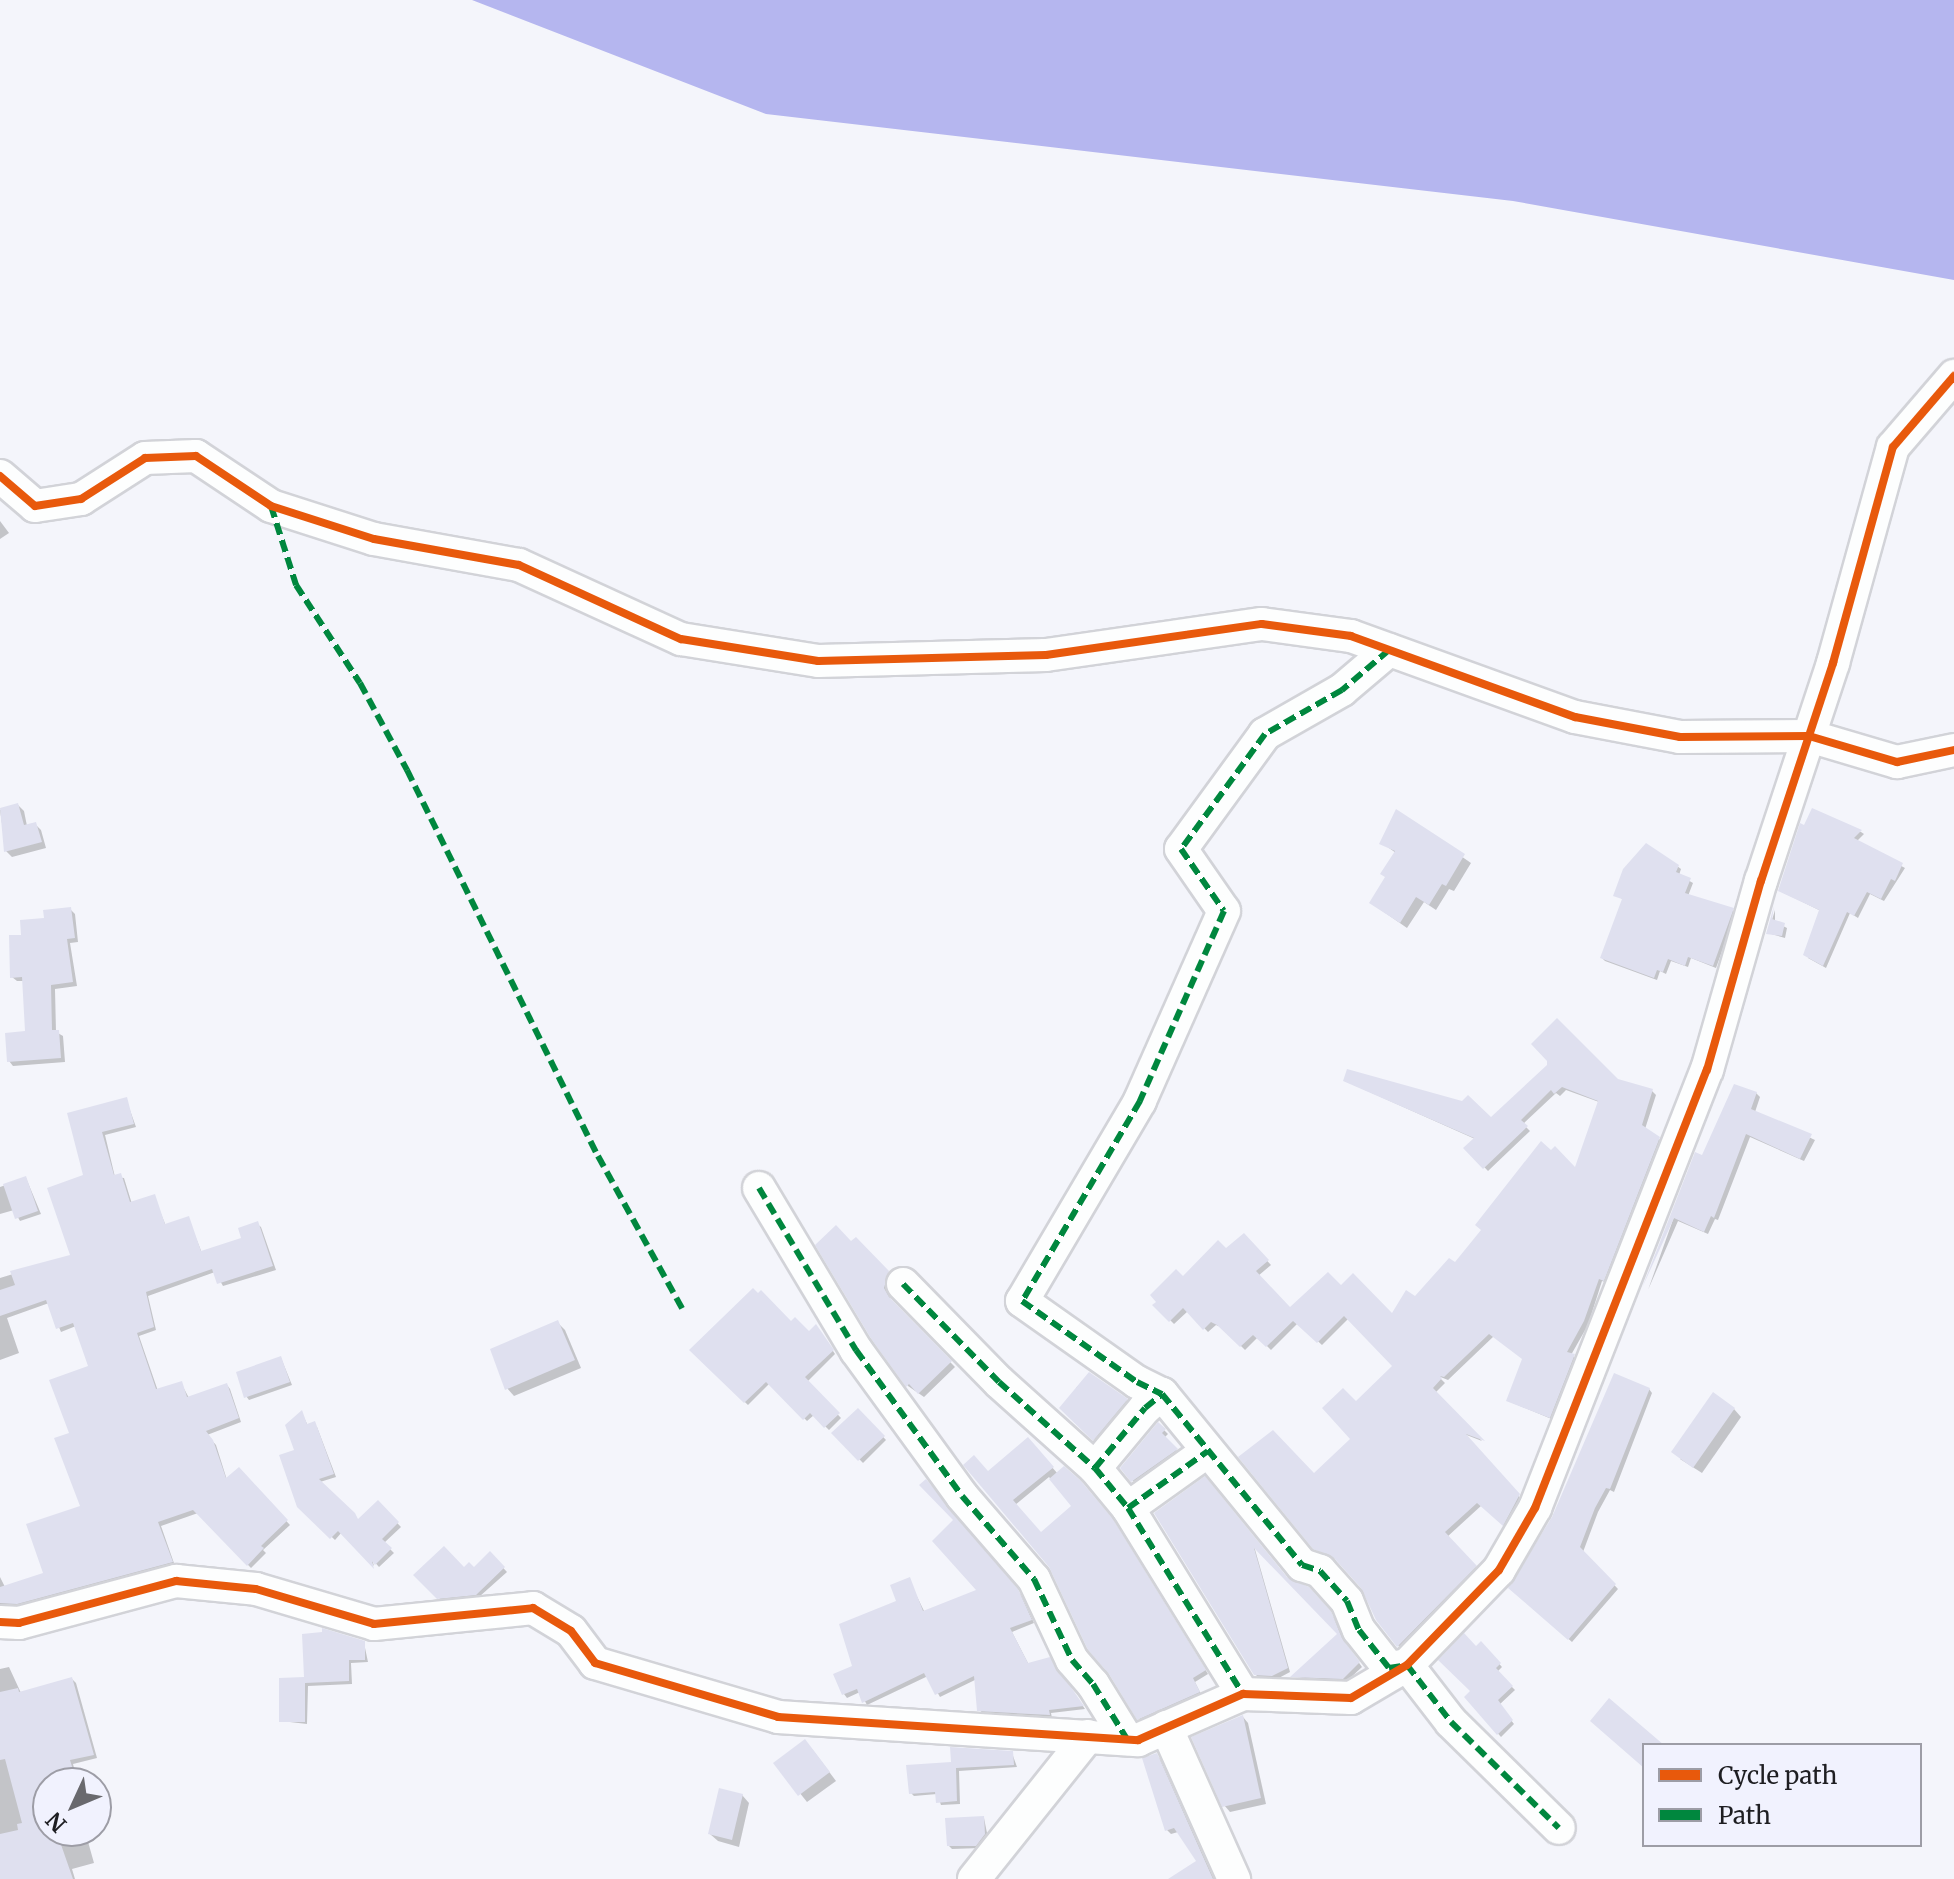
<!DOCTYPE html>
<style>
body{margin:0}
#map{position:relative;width:1954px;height:1879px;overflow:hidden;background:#f4f5fb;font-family:Merriweather,serif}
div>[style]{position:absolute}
.water>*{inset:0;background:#b5b6ef}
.shadow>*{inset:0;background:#0003}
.building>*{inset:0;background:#dfe0ef}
.roads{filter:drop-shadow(2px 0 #d2d3d8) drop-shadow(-2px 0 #d2d3d8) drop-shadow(0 2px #d2d3d8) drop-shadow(0 -2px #d2d3d8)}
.minor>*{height:32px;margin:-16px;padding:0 16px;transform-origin:16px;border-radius:16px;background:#fdfefe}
.quiet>*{height:6px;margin-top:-3px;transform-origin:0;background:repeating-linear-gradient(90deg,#00873e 0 12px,transparent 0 18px)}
.cycleway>*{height:8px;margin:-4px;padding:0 4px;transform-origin:4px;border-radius:4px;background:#e8590c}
span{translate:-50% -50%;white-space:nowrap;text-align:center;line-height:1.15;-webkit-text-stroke:6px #f1f2fe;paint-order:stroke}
.legend{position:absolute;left:1642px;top:1743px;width:280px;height:104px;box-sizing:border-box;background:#f1f2fe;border:2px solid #9d9da6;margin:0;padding:10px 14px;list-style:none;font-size:24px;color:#1e1e22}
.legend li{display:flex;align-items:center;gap:16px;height:40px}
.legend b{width:40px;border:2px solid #9d9da6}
.north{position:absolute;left:32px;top:1767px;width:80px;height:80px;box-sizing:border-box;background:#f1f2fe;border:2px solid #9d9da6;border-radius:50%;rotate:226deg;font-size:22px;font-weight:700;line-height:32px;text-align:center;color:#1e1e22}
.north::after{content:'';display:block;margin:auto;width:28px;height:36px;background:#69696e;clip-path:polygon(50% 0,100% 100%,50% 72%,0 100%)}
</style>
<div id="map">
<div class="water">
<i style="clip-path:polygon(472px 0,1954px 0,1954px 280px,1513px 201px,766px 114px)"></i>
</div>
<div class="shadow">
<i style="clip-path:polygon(0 521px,9px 533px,0 539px)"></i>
<i style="clip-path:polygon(18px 805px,24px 811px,27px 826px,35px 824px,41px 830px,46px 848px,12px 857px,6px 851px,0 810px)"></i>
<i style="clip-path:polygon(1813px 810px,1861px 832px,1864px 834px,1856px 842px,1905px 868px,1884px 901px,1870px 894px,1858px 918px,1850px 913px,1826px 968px,1808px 958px,1821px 911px,1780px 891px)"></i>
<i style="clip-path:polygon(1397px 812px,1471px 863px,1454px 891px,1449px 889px,1436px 910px,1424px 902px,1407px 928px,1371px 903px,1387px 878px,1396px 853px,1382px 843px)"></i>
<i style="clip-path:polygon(1677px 866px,1681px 869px,1679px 875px,1693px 883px,1688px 896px,1736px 912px,1716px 968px,1691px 958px,1688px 967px,1671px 961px,1666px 974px,1660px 971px,1657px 980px,1605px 961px,1602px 958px,1624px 900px,1616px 895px)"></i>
<i style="clip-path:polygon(70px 909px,75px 914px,78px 942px,70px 943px,77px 986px,55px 989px,56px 1032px,63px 1036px,65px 1062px,13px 1066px,9px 1061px,27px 1033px,25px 981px,17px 981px,12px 977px,24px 937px)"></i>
<i style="clip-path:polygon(1775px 910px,1775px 922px,1787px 928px,1785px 938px,1768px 933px)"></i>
<i style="clip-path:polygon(1548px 1066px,1652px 1091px,1656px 1095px,1645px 1129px,1663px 1142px,1608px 1283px,1602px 1281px,1588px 1325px,1571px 1355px,1578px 1360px,1554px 1420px,1508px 1401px,1524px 1359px,1494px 1336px,1448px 1380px,1438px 1376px,1445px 1383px,1435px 1393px,1482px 1441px,1464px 1434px,1522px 1500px,1507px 1528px,1482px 1505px,1447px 1537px,1479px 1571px,1402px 1650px,1377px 1619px,1363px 1587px,1339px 1561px,1315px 1547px,1314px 1476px,1353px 1439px,1356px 1404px,1395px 1366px,1349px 1318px,1322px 1345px,1298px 1323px,1271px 1350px,1258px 1337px,1245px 1350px,1223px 1328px,1216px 1325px,1208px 1332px,1188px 1311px,1174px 1324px,1155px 1305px,1183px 1279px,1244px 1236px,1271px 1265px,1258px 1276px,1290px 1310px,1341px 1288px,1392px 1316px,1576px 1171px,1599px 1102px,1566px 1090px,1560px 1096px,1556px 1093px,1523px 1124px,1530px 1131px,1488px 1171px,1466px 1148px,1475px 1139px,1345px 1081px,1491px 1120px)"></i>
<i style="clip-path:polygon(1756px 1093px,1760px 1097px,1755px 1112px,1815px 1140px,1804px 1161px,1750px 1137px,1718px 1220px,1715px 1219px,1708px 1234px,1678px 1221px,1648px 1290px,1696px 1155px,1703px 1157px)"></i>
<i style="clip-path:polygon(126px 1099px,136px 1127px,105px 1135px,115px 1177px,124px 1178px,132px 1204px,154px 1197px,166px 1226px,188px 1218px,202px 1253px,243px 1239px,257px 1224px,261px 1227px,276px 1270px,223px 1286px,215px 1272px,148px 1296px,156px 1330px,139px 1336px,158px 1391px,181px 1383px,189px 1398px,227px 1385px,230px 1389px,241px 1422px,207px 1435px,216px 1445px,227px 1480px,238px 1470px,290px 1525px,263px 1550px,266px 1553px,251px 1568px,198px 1513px,161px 1526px,175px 1566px,21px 1607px,0 1607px,0 1577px,5px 1587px,46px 1574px,82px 1507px,71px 1435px,91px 1367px,76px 1326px,61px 1332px,49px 1303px,7px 1318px,19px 1353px,0 1360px,0 1278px,72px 1256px,85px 1177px,69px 1114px)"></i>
<i style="clip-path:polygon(26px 1178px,41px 1214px,20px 1221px,14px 1210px,0 1214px,0 1187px)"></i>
<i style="clip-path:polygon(856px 1240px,893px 1278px,888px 1294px,893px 1304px,955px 1367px,924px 1397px,908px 1386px,874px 1338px,852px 1244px)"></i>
<i style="clip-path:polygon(558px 1323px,565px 1330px,581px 1368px,514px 1396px,507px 1388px)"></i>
<i style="clip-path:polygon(791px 1324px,809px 1334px,819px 1330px,835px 1354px,807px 1382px,841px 1418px,829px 1430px,814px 1415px,807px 1421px,770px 1383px,748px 1405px,691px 1350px)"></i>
<i style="clip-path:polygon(281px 1358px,292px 1385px,249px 1400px,246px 1396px)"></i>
<i style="clip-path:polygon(1089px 1374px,1130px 1403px,1097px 1442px,1062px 1408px,1079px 1391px,1076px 1388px)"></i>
<i style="clip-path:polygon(1649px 1389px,1652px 1393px,1614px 1492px,1610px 1490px,1598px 1512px,1583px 1552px,1618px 1589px,1572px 1642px,1511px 1588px,1553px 1518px)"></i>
<i style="clip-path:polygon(1734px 1409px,1741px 1417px,1702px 1473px,1680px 1459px)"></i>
<i style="clip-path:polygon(858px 1410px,886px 1440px,863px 1463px,834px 1433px)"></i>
<i style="clip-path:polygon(302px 1413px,308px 1426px,317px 1427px,336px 1477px,320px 1482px,359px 1521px,378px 1503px,401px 1527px,384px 1543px,394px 1553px,379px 1567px,372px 1559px,374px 1566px,342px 1532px,335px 1540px,299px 1506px,296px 1451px)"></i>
<i style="clip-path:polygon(1159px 1425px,1168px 1434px,1164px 1438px,1179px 1453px,1136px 1484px,1122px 1468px)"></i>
<i style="clip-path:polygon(evenodd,1028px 1440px,1058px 1474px,1116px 1525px,1208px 1674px,1195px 1682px,1202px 1696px,1143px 1722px,1139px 1718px,1050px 1566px,988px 1474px,1028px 1440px,1049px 1477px,1074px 1506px,1041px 1535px,1015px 1505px,1049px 1477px)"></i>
<i style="clip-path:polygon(1205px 1479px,1287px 1579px,1308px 1589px,1334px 1618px,1345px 1643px,1362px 1667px,1347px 1681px,1292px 1677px,1339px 1634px,1254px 1546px,1290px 1672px,1277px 1679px,1259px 1678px,1255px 1674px)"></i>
<i style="clip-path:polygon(929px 1485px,1021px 1595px,1034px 1623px,1012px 1632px,1029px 1665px,1053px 1663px,1085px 1709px,1051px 1713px,1052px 1718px,983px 1713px,979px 1710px,977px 1679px,940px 1697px,928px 1676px,867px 1705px,860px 1692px,847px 1698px,844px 1694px,836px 1675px,855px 1668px,899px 1602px,909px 1580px,925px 1613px,979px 1591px,956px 1521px)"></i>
<i style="clip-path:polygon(490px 1554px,507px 1572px,479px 1597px,442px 1601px,416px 1575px,474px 1570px)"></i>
<i style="clip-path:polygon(364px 1643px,368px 1662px,351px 1663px,352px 1684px,308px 1686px,307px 1724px,281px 1721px,306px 1679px)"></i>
<i style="clip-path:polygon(1484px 1647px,1502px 1667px,1497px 1672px,1515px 1690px,1499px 1705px,1514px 1724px,1501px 1737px,1466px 1697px,1473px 1691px)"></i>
<i style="clip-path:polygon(9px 1667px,21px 1693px,72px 1679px,76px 1683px,97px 1758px,73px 1764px,78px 1783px,48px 1783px,48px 1831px,85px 1831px,94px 1863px,72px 1869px,75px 1879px,4px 1879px,0 1871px,0 1669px)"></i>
<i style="clip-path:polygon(1243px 1717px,1248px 1723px,1266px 1804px,1230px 1812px,1224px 1805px)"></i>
<i style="clip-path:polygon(812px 1749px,836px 1781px,807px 1802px,776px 1763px)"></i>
<i style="clip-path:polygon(1012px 1753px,1017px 1767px,959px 1771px,960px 1804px,941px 1805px,937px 1794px,914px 1796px,911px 1793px,953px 1764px)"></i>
<i style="clip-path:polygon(1156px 1755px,1160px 1759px,1214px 1879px,1179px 1879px,1198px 1861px,1178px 1832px,1171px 1834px,1167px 1830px)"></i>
<i style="clip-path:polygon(742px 1795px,749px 1803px,739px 1847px,718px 1841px,710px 1834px)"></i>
<i style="clip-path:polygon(984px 1818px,988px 1838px,980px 1848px,952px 1849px,949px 1846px)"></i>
</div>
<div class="building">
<i style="clip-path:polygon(18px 803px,24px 825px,36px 822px,42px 842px,4px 852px,0 808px)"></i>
<i style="clip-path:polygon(1812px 808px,1862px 830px,1854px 838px,1903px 863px,1895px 881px,1891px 879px,1881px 899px,1867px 892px,1854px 916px,1847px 912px,1823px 966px,1803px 955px,1819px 910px,1778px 891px,1800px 823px,1804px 825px)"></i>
<i style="clip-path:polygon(1396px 809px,1465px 854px,1446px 886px,1442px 884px,1429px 905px,1416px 897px,1400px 923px,1369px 903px,1385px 877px,1380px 874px,1395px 851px,1379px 844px)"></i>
<i style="clip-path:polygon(1646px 843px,1679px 865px,1676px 872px,1691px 878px,1685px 893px,1734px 908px,1713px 966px,1688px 957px,1685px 966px,1668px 959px,1663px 972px,1657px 970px,1654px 978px,1600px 958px,1622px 899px,1613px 896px,1623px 869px)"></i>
<i style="clip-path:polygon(1774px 906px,1772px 919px,1785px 923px,1782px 936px,1766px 934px)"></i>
<i style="clip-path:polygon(71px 907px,75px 938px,67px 939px,73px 982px,51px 985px,52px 1030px,59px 1030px,61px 1058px,7px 1062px,5px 1033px,25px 1031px,22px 977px,10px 978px,9px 935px,21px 935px,20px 920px,44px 918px,43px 910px)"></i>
<i style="clip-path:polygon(1557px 1018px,1618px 1079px,1653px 1089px,1642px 1125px,1660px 1137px,1604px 1281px,1599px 1279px,1584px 1321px,1567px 1352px,1575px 1354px,1550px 1418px,1506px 1401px,1522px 1359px,1489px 1334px,1444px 1377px,1440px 1376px,1442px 1378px,1433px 1388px,1485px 1441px,1466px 1434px,1520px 1494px,1503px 1526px,1477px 1503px,1445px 1532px,1477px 1566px,1397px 1647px,1376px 1620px,1361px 1588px,1334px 1558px,1313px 1549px,1238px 1457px,1273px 1430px,1314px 1473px,1350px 1439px,1322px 1408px,1343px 1388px,1356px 1401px,1392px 1366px,1344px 1316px,1317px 1343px,1293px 1321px,1266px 1347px,1253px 1335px,1240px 1347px,1217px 1325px,1211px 1322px,1203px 1330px,1183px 1308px,1169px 1322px,1152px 1305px,1156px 1302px,1150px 1295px,1176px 1269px,1183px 1276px,1218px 1240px,1226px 1248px,1244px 1233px,1269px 1260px,1256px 1271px,1290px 1307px,1328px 1272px,1341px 1285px,1353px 1273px,1392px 1313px,1406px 1290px,1415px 1296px,1449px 1258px,1455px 1262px,1481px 1230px,1475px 1225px,1541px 1141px,1551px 1150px,1555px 1146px,1575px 1167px,1598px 1101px,1562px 1087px,1554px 1094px,1551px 1090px,1521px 1120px,1528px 1126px,1483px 1169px,1463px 1148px,1474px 1138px,1343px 1081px,1347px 1069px,1462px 1101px,1468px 1095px,1491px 1117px,1547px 1065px,1547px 1061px,1531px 1044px)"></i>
<i style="clip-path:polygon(1734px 1084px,1757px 1092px,1751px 1109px,1812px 1134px,1800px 1159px,1746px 1134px,1714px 1218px,1711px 1216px,1704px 1232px,1674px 1218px,1642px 1288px,1695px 1152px,1702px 1155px)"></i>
<i style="clip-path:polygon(127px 1097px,134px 1124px,102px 1132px,114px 1175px,121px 1173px,130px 1202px,155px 1194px,165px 1224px,189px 1216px,201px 1251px,241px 1238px,238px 1228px,258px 1221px,273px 1266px,217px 1284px,212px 1269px,146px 1292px,154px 1327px,137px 1333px,156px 1389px,182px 1381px,187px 1397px,227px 1383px,239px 1418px,206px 1431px,213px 1440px,226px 1478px,239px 1467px,288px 1520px,261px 1546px,264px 1548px,247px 1566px,193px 1510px,158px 1522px,173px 1562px,17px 1604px,0 1603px,0 1587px,43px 1573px,26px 1524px,80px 1506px,54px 1438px,69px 1433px,49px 1380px,88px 1366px,73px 1323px,56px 1329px,46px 1300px,0 1316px,0 1290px,15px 1285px,10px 1271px,70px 1255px,47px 1188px,83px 1175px,67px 1113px)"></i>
<i style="clip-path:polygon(26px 1176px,38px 1211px,15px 1219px,3px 1184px)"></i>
<i style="clip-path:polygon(836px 1225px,851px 1241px,856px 1237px,889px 1271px,884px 1288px,889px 1297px,952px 1361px,918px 1394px,909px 1384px,906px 1387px,872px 1340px,815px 1245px)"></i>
<i style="clip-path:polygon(753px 1288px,758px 1293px,761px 1290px,791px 1321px,795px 1317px,809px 1331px,816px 1324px,834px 1350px,805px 1377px,840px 1413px,824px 1428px,810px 1413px,803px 1420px,766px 1382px,744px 1403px,689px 1350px)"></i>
<i style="clip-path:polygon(558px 1320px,575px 1360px,505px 1390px,490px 1349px)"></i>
<i style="clip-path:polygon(281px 1356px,290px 1382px,244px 1398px,236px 1372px)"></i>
<i style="clip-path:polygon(1089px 1372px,1128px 1399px,1093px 1441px,1059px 1408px)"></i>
<i style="clip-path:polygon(1614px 1373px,1650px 1388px,1610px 1489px,1606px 1488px,1595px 1508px,1580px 1547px,1616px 1584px,1568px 1640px,1508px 1588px,1552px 1517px)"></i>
<i style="clip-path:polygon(1713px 1392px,1735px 1408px,1693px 1468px,1671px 1452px)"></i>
<i style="clip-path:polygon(858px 1408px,885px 1436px,858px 1461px,831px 1433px)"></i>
<i style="clip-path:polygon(302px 1410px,307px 1424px,315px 1421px,334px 1474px,319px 1479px,355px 1513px,358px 1519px,378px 1500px,399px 1522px,382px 1539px,392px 1548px,375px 1565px,372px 1561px,374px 1569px,338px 1531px,330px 1539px,297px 1507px,279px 1455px,294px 1450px,285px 1425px)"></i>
<i style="clip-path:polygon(1158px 1422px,1166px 1429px,1162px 1433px,1178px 1449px,1131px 1482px,1120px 1468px)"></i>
<i style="clip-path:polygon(1028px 1437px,1054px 1467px,1013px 1500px,1041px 1532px,1071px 1506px,1049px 1479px,1064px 1466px,1081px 1481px,1113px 1519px,1206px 1670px,1193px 1678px,1200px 1692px,1137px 1720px,1109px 1674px,1088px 1650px,1049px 1567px,963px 1465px,974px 1455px,988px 1471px)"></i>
<i style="clip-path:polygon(1205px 1476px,1287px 1577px,1309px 1587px,1331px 1611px,1342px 1638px,1360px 1662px,1343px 1679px,1290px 1677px,1337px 1634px,1254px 1548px,1288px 1668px,1272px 1676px,1254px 1675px,1154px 1513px)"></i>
<i style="clip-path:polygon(926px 1479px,1018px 1589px,1032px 1620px,1010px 1628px,1028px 1663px,1050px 1657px,1084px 1706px,1049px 1710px,1050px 1715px,977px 1711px,974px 1676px,935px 1695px,924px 1673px,862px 1703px,857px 1689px,842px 1695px,833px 1674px,852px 1666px,839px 1624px,896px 1601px,890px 1585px,910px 1577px,923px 1611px,976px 1590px,932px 1541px,953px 1520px,919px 1485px)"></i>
<i style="clip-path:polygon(444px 1546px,464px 1567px,469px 1562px,474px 1567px,490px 1551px,505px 1567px,476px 1595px,437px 1599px,413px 1575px)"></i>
<i style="clip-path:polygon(322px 1628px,365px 1641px,365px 1660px,349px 1660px,349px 1681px,305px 1683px,305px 1722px,279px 1722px,279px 1678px,304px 1677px,302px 1634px,322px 1632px)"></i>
<i style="clip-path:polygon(1464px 1633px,1476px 1646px,1481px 1641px,1501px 1663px,1496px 1668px,1513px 1686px,1498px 1700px,1513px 1720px,1497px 1735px,1464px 1697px,1470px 1691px,1438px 1660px)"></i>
<i style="clip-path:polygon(72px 1677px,94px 1755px,70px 1760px,77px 1783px,48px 1783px,48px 1839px,58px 1836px,73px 1879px,0 1879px,0 1834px,18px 1830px,17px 1824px,22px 1823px,5px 1759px,0 1760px,0 1692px,18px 1688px,19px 1692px)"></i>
<i style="clip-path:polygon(1609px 1698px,1664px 1745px,1644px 1745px,1644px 1768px,1590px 1721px)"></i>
<i style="clip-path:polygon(1243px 1715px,1261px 1798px,1222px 1807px,1191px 1737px)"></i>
<i style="clip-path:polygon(805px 1739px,830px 1772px,798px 1796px,773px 1763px)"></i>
<i style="clip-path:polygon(950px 1747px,1013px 1751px,1014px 1765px,956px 1768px,957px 1801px,936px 1803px,935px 1792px,909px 1794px,906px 1765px,951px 1762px)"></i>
<i style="clip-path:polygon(1157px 1753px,1213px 1879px,1168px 1879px,1196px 1861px,1174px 1828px,1165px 1831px,1142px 1758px)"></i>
<i style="clip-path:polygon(719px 1788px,743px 1794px,732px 1840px,708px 1834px)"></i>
<i style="clip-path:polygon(984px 1816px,985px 1834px,976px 1846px,947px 1846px,945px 1818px)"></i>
</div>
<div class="roads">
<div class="minor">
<i style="left:0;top:476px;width:46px;rotate:40.6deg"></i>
<i style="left:35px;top:506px;width:47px;rotate:-8.7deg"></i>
<i style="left:81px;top:499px;width:76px;rotate:-32.6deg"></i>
<i style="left:145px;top:458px;width:51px;rotate:-2.2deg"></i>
<i style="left:196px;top:456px;width:90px;rotate:33.7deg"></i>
<i style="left:271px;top:506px;width:108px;rotate:17.8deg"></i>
<i style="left:374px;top:539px;width:147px;rotate:10.2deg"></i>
<i style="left:519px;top:565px;width:178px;rotate:24.6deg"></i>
<i style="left:681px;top:639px;width:139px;rotate:9.1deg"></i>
<i style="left:818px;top:661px;width:228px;rotate:-1.5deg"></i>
<i style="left:1046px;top:655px;width:218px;rotate:-8.2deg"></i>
<i style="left:1262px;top:624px;width:90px;rotate:7.7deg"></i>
<i style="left:1351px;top:636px;width:238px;rotate:19.9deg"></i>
<i style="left:1575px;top:717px;width:107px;rotate:10.8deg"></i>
<i style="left:1680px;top:737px;width:129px;rotate:-0.4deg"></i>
<i style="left:1809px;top:736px;width:92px;rotate:16.5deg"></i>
<i style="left:1897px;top:762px;width:58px;rotate:-11.9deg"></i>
<i style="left:1389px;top:650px;width:62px;rotate:139.6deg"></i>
<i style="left:1342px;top:690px;width:89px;rotate:150.3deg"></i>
<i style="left:1265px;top:734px;width:142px;rotate:126.1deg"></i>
<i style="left:1181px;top:849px;width:75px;rotate:55.3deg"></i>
<i style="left:1224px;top:911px;width:208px;rotate:113.9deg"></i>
<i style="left:1140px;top:1101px;width:232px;rotate:120.5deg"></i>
<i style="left:1022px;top:1301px;width:141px;rotate:35.2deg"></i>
<i style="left:1137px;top:1382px;width:28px;rotate:26deg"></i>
<i style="left:1162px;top:1394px;width:221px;rotate:50.7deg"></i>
<i style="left:1302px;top:1565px;width:19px;rotate:18deg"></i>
<i style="left:1320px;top:1571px;width:40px;rotate:48deg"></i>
<i style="left:1347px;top:1601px;width:31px;rotate:68deg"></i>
<i style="left:1359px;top:1630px;width:48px;rotate:51.7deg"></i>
<i style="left:1389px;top:1668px;width:18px;rotate:-9deg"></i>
<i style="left:1407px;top:1665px;width:72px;rotate:52.3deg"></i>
<i style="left:1451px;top:1722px;width:151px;rotate:44.5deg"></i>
<i style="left:759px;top:1188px;width:189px;rotate:59.1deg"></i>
<i style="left:856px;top:1350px;width:180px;rotate:54deg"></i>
<i style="left:962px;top:1496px;width:110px;rotate:49.1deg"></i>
<i style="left:1034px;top:1579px;width:89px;rotate:64.9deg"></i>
<i style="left:1072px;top:1660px;width:32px;rotate:49deg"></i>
<i style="left:1093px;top:1684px;width:65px;rotate:58.3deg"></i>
<i style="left:903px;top:1284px;width:137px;rotate:45.6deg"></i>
<i style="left:999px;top:1382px;width:129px;rotate:41.9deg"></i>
<i style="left:1095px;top:1468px;width:52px;rotate:50.5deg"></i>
<i style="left:1128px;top:1508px;width:219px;rotate:58.3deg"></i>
<i style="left:1095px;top:1468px;width:78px;rotate:-50.2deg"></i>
<i style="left:1145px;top:1408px;width:22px;rotate:-39deg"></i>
<i style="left:1128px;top:1508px;width:98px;rotate:-35.5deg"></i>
<i style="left:0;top:1622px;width:19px;rotate:3deg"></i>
<i style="left:19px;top:1623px;width:163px;rotate:-15deg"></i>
<i style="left:176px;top:1581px;width:80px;rotate:5.7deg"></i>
<i style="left:256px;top:1589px;width:123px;rotate:16.5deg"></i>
<i style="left:374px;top:1624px;width:160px;rotate:-5.7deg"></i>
<i style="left:533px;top:1608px;width:44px;rotate:31.2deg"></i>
<i style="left:571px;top:1631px;width:40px;rotate:53deg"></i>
<i style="left:595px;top:1663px;width:191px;rotate:16.4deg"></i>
<i style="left:778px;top:1717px;width:361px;rotate:3.7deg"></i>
<i style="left:1138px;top:1740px;width:115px;rotate:-23.7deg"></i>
<i style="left:1243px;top:1694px;width:108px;rotate:2.1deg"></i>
<i style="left:1351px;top:1698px;width:65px;rotate:-30.5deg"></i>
<i style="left:1407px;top:1665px;width:132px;rotate:-45.9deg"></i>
<i style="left:1499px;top:1570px;width:72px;rotate:-59.9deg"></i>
<i style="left:1535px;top:1508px;width:471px;rotate:-68.6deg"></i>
<i style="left:1707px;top:1070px;width:197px;rotate:-74.1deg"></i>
<i style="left:1761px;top:881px;width:230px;rotate:-71.7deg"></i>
<i style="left:1833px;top:663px;width:224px;rotate:-74.5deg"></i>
<i style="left:1893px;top:447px;width:94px;rotate:-49.3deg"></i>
<i style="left:1166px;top:1727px;width:167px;rotate:65.9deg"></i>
<i style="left:974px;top:1879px;width:183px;rotate:-51.4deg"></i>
</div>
</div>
<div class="quiet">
<i style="left:271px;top:506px;width:83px;rotate:72.4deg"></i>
<i style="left:296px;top:585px;width:117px;rotate:56.9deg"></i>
<i style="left:360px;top:683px;width:99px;rotate:61.6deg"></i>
<i style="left:407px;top:770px;width:431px;rotate:63.7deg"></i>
<i style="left:598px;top:1156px;width:174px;rotate:61.1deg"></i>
<i style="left:1389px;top:650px;width:62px;rotate:139.6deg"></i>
<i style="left:1342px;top:690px;width:89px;rotate:150.3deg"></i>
<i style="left:1265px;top:734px;width:142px;rotate:126.1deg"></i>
<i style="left:1181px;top:849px;width:75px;rotate:55.3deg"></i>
<i style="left:1224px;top:911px;width:208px;rotate:113.9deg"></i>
<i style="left:1140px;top:1101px;width:232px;rotate:120.5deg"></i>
<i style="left:1022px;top:1301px;width:141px;rotate:35.2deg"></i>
<i style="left:1137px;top:1382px;width:28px;rotate:26deg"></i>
<i style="left:1162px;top:1394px;width:221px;rotate:50.7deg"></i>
<i style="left:1302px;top:1565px;width:19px;rotate:18deg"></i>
<i style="left:1320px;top:1571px;width:40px;rotate:48deg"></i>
<i style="left:1347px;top:1601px;width:31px;rotate:68deg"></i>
<i style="left:1359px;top:1630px;width:48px;rotate:51.7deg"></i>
<i style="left:1389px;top:1668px;width:18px;rotate:-9deg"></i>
<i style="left:1407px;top:1665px;width:72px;rotate:52.3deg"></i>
<i style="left:1451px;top:1722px;width:151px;rotate:44.5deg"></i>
<i style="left:759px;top:1188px;width:189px;rotate:59.1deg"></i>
<i style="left:856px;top:1350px;width:180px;rotate:54deg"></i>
<i style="left:962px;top:1496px;width:110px;rotate:49.1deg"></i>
<i style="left:1034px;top:1579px;width:89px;rotate:64.9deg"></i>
<i style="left:1072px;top:1660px;width:32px;rotate:49deg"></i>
<i style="left:1093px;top:1684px;width:65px;rotate:58.3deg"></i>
<i style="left:903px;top:1284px;width:137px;rotate:45.6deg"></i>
<i style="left:999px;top:1382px;width:129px;rotate:41.9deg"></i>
<i style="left:1095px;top:1468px;width:52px;rotate:50.5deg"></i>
<i style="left:1128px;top:1508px;width:219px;rotate:58.3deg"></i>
<i style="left:1095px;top:1468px;width:78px;rotate:-50.2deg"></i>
<i style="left:1145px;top:1408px;width:22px;rotate:-39deg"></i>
<i style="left:1128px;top:1508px;width:98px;rotate:-35.5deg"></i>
</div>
<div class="cycleway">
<i style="left:0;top:476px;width:46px;rotate:40.6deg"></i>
<i style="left:35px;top:506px;width:47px;rotate:-8.7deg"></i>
<i style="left:81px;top:499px;width:76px;rotate:-32.6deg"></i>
<i style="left:145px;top:458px;width:51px;rotate:-2.2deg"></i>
<i style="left:196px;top:456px;width:90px;rotate:33.7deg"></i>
<i style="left:271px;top:506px;width:108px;rotate:17.8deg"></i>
<i style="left:374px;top:539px;width:147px;rotate:10.2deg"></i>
<i style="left:519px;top:565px;width:178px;rotate:24.6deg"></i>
<i style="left:681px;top:639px;width:139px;rotate:9.1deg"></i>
<i style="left:818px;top:661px;width:228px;rotate:-1.5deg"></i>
<i style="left:1046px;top:655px;width:218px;rotate:-8.2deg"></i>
<i style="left:1262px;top:624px;width:90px;rotate:7.7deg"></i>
<i style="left:1351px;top:636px;width:238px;rotate:19.9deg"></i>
<i style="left:1575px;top:717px;width:107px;rotate:10.8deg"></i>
<i style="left:1680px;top:737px;width:129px;rotate:-0.4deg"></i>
<i style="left:1809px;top:736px;width:92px;rotate:16.5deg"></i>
<i style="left:1897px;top:762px;width:58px;rotate:-11.9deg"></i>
<i style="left:0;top:1622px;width:19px;rotate:3deg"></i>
<i style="left:19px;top:1623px;width:163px;rotate:-15deg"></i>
<i style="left:176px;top:1581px;width:80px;rotate:5.7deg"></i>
<i style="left:256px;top:1589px;width:123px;rotate:16.5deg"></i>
<i style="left:374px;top:1624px;width:160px;rotate:-5.7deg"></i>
<i style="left:533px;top:1608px;width:44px;rotate:31.2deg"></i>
<i style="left:571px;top:1631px;width:40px;rotate:53deg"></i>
<i style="left:595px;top:1663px;width:191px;rotate:16.4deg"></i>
<i style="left:778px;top:1717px;width:361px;rotate:3.7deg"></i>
<i style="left:1138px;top:1740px;width:115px;rotate:-23.7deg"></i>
<i style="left:1243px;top:1694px;width:108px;rotate:2.1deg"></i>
<i style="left:1351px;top:1698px;width:65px;rotate:-30.5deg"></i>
<i style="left:1407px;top:1665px;width:132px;rotate:-45.9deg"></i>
<i style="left:1499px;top:1570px;width:72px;rotate:-59.9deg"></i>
<i style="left:1535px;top:1508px;width:471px;rotate:-68.6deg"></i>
<i style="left:1707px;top:1070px;width:197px;rotate:-74.1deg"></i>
<i style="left:1761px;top:881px;width:230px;rotate:-71.7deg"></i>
<i style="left:1833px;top:663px;width:224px;rotate:-74.5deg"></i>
<i style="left:1893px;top:447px;width:94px;rotate:-49.3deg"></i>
</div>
<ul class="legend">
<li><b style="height:10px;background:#e8590c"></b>Cycle path</li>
<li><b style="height:10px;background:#00873e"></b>Path</li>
</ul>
<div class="north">N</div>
</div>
